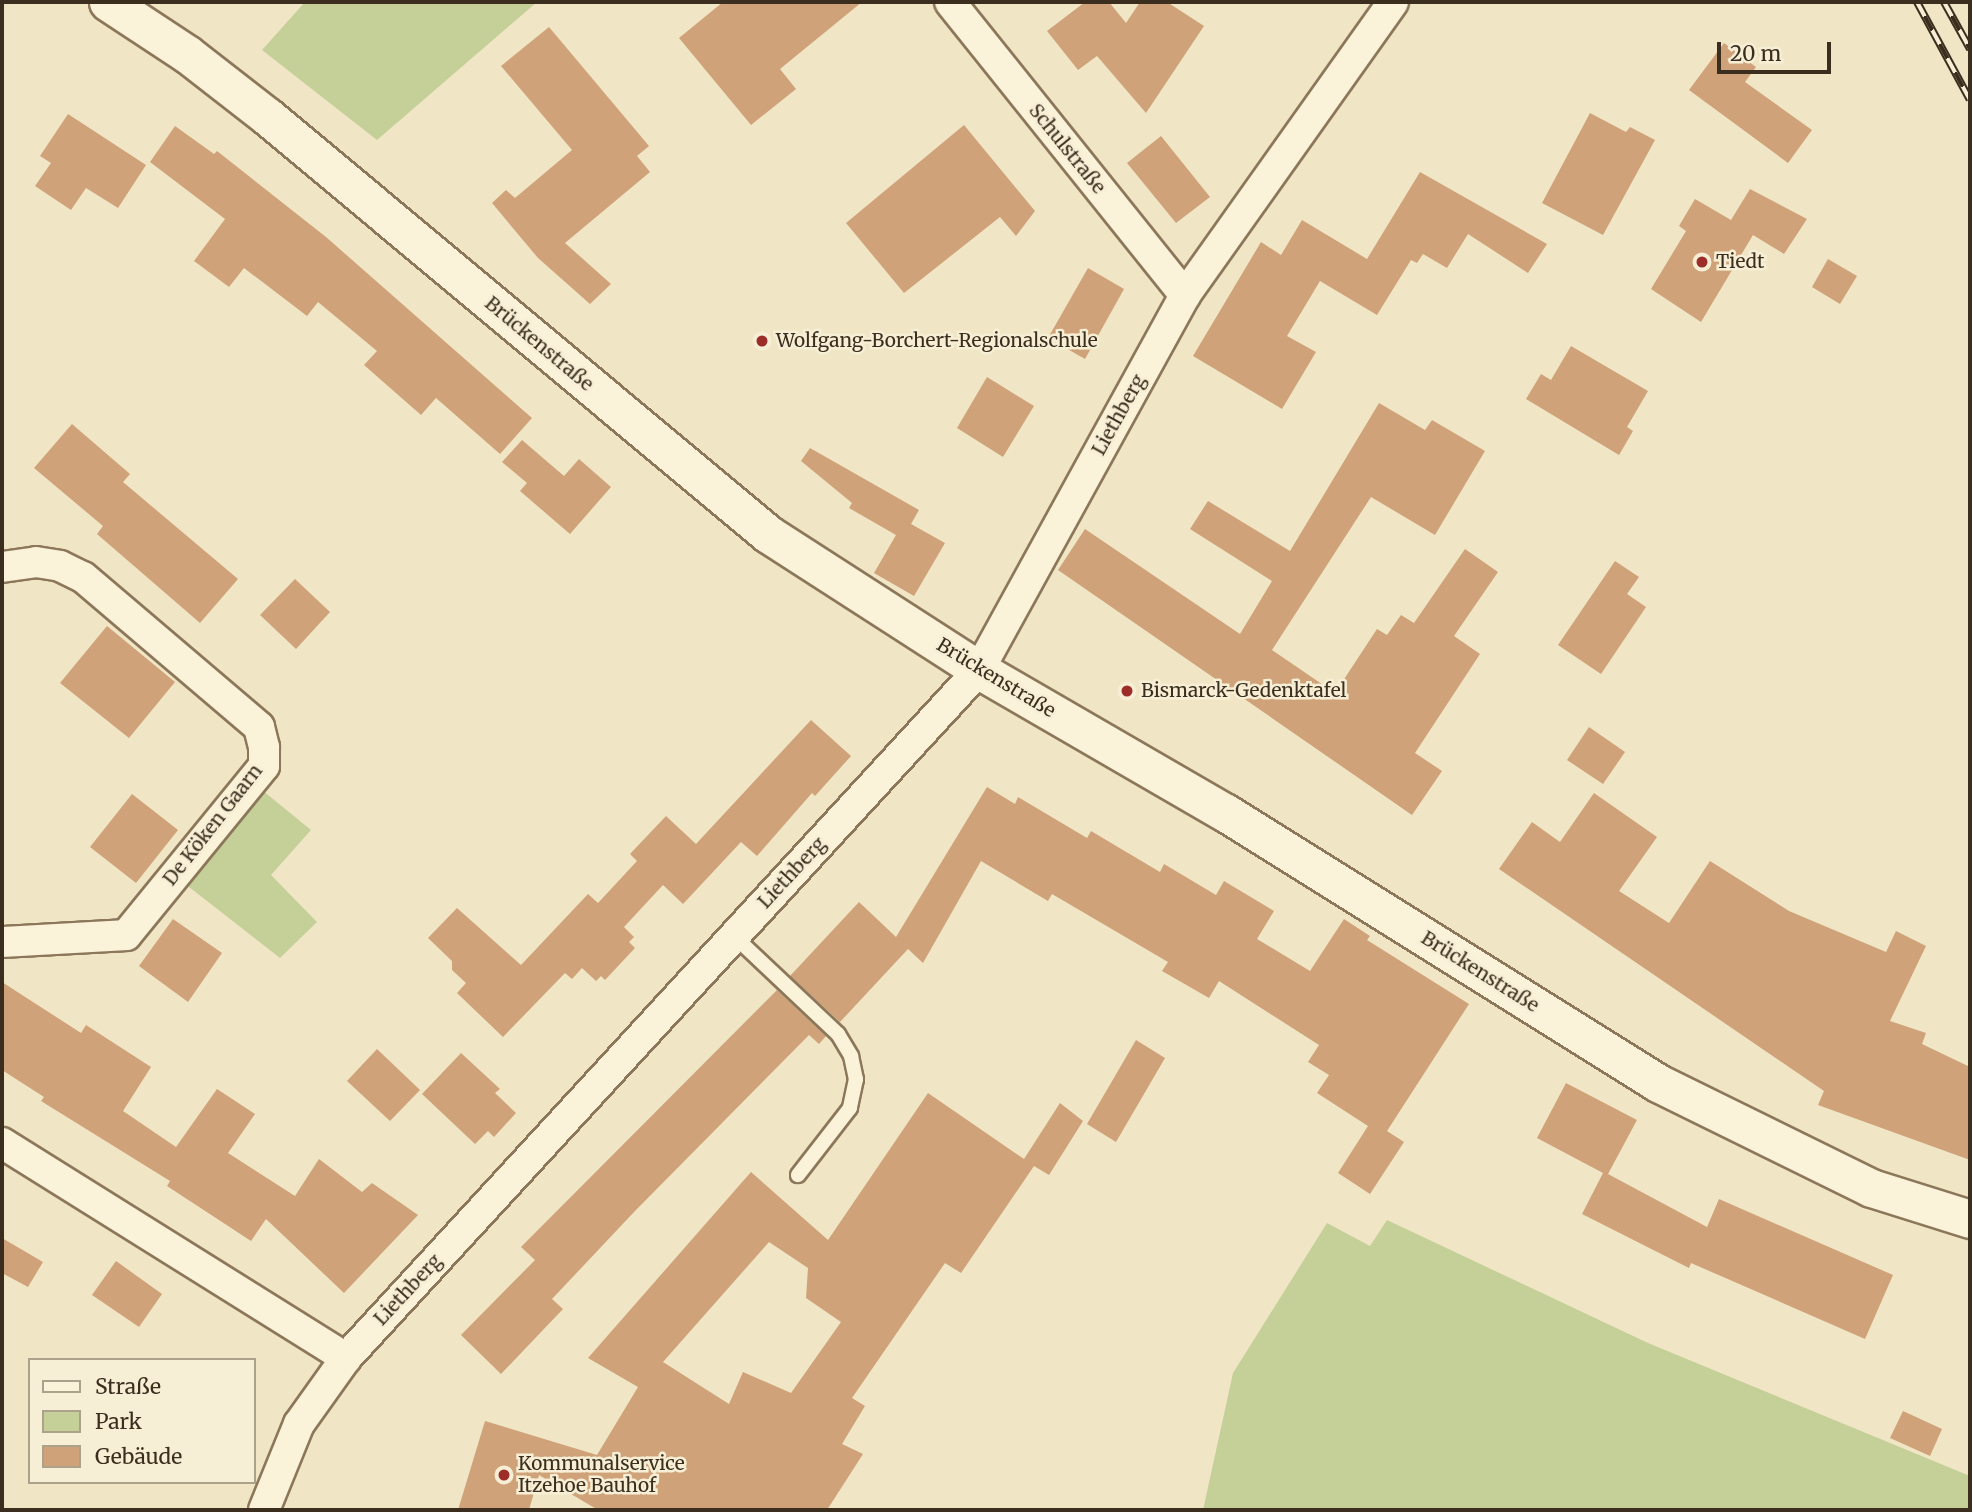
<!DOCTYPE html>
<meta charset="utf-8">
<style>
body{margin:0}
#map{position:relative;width:1972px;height:1512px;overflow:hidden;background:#f0e6c5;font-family:Merriweather,serif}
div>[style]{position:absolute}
.green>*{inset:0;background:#c5cf98}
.building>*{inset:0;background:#cfa279}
.roads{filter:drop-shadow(2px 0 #8c775a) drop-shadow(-2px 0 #8c775a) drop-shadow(0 2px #8c775a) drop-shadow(0 -2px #8c775a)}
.service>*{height:14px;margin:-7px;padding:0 7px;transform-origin:7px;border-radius:7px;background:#faf2d9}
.minor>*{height:30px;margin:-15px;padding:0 15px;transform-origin:15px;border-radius:15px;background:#faf2d9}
.tertiary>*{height:37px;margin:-18.5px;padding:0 18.5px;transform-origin:18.5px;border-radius:18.5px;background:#faf2d9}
.rail>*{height:8px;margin-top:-4px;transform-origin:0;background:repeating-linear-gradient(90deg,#f7efd5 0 16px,#3b2e1e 0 32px);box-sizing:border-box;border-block:2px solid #3b2e1e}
.dots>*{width:19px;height:19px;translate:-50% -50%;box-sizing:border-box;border:4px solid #f7efd5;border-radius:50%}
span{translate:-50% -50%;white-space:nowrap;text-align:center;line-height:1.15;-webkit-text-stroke:5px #f7efd5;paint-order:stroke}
.street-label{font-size:19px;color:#3b2e1e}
.poi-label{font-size:19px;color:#3b2e1e}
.left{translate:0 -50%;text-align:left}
.frame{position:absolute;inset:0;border:4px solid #3b2e1e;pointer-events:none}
.legend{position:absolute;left:28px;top:1358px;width:228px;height:126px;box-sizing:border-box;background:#f7efd5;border:2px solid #aca28c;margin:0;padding:9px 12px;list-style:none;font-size:21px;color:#3b2e1e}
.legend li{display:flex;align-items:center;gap:14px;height:35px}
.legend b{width:35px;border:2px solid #aca28c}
.scale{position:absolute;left:1717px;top:42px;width:114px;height:32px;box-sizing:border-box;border:4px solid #3b2e1e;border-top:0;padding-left:9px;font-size:21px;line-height:24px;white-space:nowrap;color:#3b2e1e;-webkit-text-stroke:5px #f7efd5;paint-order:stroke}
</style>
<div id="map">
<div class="green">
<i style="clip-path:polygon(305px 2px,537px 2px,377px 140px,262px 50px)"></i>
<i style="clip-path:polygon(262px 790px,311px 830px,271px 875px,317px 922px,280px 958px,184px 883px)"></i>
<i style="clip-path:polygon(1387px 1220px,1648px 1343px,1970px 1476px,1970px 1510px,1203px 1510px,1233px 1373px,1327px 1223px,1370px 1246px)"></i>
</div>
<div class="building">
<i style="clip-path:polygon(723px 2px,862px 2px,780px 69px,796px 89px,751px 125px,679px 38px)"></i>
<i style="clip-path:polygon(1085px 2px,1109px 2px,1126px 23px,1140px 2px,1167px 2px,1204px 26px,1146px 113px,1097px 56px,1078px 70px,1047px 31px)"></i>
<i style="clip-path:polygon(549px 27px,649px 146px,637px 156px,650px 172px,565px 243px,611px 284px,590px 304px,538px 258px,492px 203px,506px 190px,515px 198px,572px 150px,501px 66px)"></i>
<i style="clip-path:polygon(1724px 43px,1756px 67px,1745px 82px,1812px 130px,1788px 163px,1689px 90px)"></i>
<i style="clip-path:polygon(1590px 113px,1626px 132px,1630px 127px,1655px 140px,1603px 235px,1542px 203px)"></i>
<i style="clip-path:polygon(68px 114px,146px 165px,118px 208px,86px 188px,71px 210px,35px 186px,51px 163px,40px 156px)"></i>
<i style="clip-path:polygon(964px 125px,1035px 211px,1016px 236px,1000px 217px,904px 293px,846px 223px)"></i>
<i style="clip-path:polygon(175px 126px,214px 154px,217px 151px,326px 237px,532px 418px,500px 454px,436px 398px,421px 415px,364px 365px,377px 351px,318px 302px,307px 316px,244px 268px,229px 287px,194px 261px,225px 219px,150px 162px)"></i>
<i style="clip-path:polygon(1161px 136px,1210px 197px,1176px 223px,1127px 163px)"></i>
<i style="clip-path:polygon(1420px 172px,1547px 244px,1528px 273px,1468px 234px,1447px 268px,1423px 254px,1417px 263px,1411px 260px,1377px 315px,1320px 281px,1287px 336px,1316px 352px,1282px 409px,1193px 356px,1261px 242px,1281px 255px,1302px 220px,1367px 259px)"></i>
<i style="clip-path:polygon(1750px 189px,1807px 219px,1784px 254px,1753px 235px,1701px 322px,1651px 289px,1686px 231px,1679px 226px,1695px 199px,1731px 220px)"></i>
<i style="clip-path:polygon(1828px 259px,1857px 276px,1840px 304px,1812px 287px)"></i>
<i style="clip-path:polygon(1088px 268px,1124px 289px,1085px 359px,1048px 338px)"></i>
<i style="clip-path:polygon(1571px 346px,1648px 391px,1627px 427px,1633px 431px,1619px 455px,1526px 399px,1541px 374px,1551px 380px)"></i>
<i style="clip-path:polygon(987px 377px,1034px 406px,1003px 457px,957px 428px)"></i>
<i style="clip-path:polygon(1379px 403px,1425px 430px,1432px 420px,1485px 451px,1435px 535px,1371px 497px,1272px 650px,1335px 693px,1377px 629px,1387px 635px,1401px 615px,1414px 623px,1465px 549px,1498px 572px,1454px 636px,1480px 654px,1415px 753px,1442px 771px,1412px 815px,1058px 570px,1085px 529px,1240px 634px,1272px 581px,1190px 529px,1208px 501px,1290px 551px)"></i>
<i style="clip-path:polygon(72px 424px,130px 474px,123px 482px,238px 579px,200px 623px,97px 534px,103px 526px,34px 468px)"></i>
<i style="clip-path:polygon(522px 440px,564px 476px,579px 459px,611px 487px,570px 534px,520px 491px,527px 483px,502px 462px)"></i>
<i style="clip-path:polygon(810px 448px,919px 510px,911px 524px,945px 543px,914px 596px,874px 573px,896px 535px,849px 508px,852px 503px,801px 461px)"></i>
<i style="clip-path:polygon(1615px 561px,1639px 577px,1627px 594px,1646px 607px,1601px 674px,1558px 645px)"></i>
<i style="clip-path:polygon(295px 579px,330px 612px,296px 649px,260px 615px)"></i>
<i style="clip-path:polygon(107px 626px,175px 682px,129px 738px,60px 683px)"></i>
<i style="clip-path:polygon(811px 720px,851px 756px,815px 796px,812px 793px,757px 856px,741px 842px,683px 904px,663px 885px,624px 927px,634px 937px,629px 942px,635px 948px,605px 980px,601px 976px,596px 981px,582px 968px,572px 979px,565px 973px,503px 1037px,457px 993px,466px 983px,452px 970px,452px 961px,428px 938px,457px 908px,521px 965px,588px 894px,598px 903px,637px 861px,630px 854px,666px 816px,696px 844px)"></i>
<i style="clip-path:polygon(1589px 727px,1625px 752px,1603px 784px,1567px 760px)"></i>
<i style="clip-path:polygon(987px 787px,1015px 804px,1018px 797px,1087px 838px,1091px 831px,1160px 872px,1164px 864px,1216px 895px,1224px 881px,1274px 911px,1257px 939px,1310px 971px,1344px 919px,1370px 936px,1367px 940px,1469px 1004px,1387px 1131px,1404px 1142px,1370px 1194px,1338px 1173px,1368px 1126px,1317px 1093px,1329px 1075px,1308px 1062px,1319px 1045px,1219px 981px,1209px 998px,1162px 971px,1168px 962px,1052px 894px,1048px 901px,981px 861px,923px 963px,908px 949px,840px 1022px,790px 976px,859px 902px,896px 937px)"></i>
<i style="clip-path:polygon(1594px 793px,1657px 837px,1619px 891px,1669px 923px,1710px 861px,1789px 911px,1886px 952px,1896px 931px,1926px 946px,1890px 1021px,1926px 1033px,1922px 1044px,1970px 1067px,1970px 1160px,1818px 1105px,1824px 1091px,1499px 869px,1532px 822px,1560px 842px)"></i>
<i style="clip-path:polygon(132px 794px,178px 830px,136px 883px,90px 847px)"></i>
<i style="clip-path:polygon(173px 919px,222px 953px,188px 1002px,139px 966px)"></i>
<i style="clip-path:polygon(2px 982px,81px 1033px,86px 1025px,151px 1067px,123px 1111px,176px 1147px,217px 1089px,255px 1114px,228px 1153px,295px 1196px,319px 1159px,362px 1192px,372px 1183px,418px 1215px,344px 1293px,266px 1219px,251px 1241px,167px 1186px,170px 1181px,41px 1101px,44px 1097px,2px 1070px)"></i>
<i style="clip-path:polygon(777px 990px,826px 1036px,819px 1044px,809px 1035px,635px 1211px,552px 1299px,563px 1309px,501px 1374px,461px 1335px,535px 1260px,521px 1247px)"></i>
<i style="clip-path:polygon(1136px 1040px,1165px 1058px,1116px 1142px,1087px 1124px)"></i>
<i style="clip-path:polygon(377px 1049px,420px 1090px,390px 1121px,347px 1081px)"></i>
<i style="clip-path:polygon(461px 1053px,500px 1089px,495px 1093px,516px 1113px,494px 1137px,488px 1131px,475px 1144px,422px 1094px)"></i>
<i style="clip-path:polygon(1566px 1083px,1637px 1120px,1608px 1174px,1707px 1227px,1719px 1199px,1893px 1275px,1865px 1339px,1691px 1263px,1689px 1268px,1582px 1214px,1603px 1173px,1537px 1138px)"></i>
<i style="clip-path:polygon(evenodd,928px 1093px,1024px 1159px,1060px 1103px,1083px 1121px,1049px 1175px,1034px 1166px,961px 1273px,945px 1263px,852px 1398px,865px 1406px,842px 1444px,863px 1454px,827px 1510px,598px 1510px,539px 1475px,529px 1510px,458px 1510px,485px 1421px,597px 1455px,638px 1387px,588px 1358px,751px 1172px,828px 1240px,928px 1093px,769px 1242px,808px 1268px,806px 1298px,841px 1322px,791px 1393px,743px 1372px,729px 1404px,663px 1362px,769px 1242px)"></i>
<i style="clip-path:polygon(2px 1238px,43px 1262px,28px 1287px,2px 1273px)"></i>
<i style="clip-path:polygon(116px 1261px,162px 1294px,139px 1327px,92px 1295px)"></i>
<i style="clip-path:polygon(1903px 1411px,1942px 1429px,1930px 1456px,1890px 1438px)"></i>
</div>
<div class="roads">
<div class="service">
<i style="left:734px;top:936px;width:143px;rotate:43.3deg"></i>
<i style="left:838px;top:1034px;width:26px;rotate:59deg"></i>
<i style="left:851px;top:1056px;width:24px;rotate:78deg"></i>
<i style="left:856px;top:1079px;width:30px;rotate:102deg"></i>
<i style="left:850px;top:1108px;width:85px;rotate:127.8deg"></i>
</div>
<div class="minor">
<i style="left:950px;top:2px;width:376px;rotate:51.3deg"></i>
<i style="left:2px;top:567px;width:34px;rotate:-8deg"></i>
<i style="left:36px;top:562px;width:24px;rotate:9deg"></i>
<i style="left:60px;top:566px;width:25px;rotate:26deg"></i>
<i style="left:83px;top:577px;width:231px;rotate:40.4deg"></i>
<i style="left:259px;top:727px;width:21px;rotate:76deg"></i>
<i style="left:264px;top:747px;width:19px;rotate:90deg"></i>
<i style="left:264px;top:766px;width:218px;rotate:129.2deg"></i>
<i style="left:126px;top:935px;width:124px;rotate:176.8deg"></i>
<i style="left:2px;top:1143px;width:406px;rotate:32deg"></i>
<i style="left:346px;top:1358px;width:935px;rotate:-47.38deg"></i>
<i style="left:979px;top:670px;width:428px;rotate:-61.2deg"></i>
<i style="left:1185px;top:295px;width:359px;rotate:-54.6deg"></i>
<i style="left:264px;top:1510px;width:93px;rotate:-67.9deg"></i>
<i style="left:299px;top:1424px;width:81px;rotate:-54.5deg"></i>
</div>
<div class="tertiary">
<i style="left:108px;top:2px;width:95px;rotate:33.4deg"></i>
<i style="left:187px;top:54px;width:103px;rotate:37.9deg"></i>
<i style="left:268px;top:117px;width:651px;rotate:39.83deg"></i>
<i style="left:768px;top:534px;width:251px;rotate:32.8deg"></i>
<i style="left:979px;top:670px;width:285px;rotate:30.1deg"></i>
<i style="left:1226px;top:813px;width:509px;rotate:32.01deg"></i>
<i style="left:1658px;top:1083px;width:237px;rotate:26.2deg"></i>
<i style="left:1871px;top:1188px;width:104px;rotate:17.4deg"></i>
</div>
</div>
<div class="rail">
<i style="left:1917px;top:2px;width:111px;rotate:61.6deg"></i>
<i style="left:1944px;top:2px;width:54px;rotate:61deg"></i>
</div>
<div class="dots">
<i style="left:1702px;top:262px;background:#9d2d28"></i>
<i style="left:762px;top:341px;background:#9d2d28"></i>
<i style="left:1127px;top:691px;background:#9d2d28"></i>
<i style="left:504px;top:1475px;background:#9d2d28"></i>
</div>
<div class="street-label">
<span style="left:1067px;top:149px;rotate:51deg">Schulstraße</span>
<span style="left:539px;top:344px;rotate:40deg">Brückenstraße</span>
<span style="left:1119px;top:415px;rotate:-61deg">Liethberg</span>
<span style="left:996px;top:678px;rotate:31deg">Brückenstraße</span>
<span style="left:213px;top:825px;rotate:-52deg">De Köken Gaarn</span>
<span style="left:792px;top:873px;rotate:-47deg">Liethberg</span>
<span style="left:1480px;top:972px;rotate:32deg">Brückenstraße</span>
<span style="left:408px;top:1290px;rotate:-47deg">Liethberg</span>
</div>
<div class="poi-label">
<span class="left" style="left:1716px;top:262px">Tiedt</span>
<span class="left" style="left:776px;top:341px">Wolfgang-Borchert-Regionalschule</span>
<span class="left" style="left:1141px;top:691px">Bismarck-Gedenktafel</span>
<span class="left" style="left:518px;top:1475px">Kommunalservice<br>Itzehoe Bauhof</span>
</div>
<div class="frame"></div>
<ul class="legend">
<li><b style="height:9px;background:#faf2d9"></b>Straße</li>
<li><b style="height:19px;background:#c5cf98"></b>Park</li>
<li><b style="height:19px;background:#cfa279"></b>Gebäude</li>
</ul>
<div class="scale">20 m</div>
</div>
